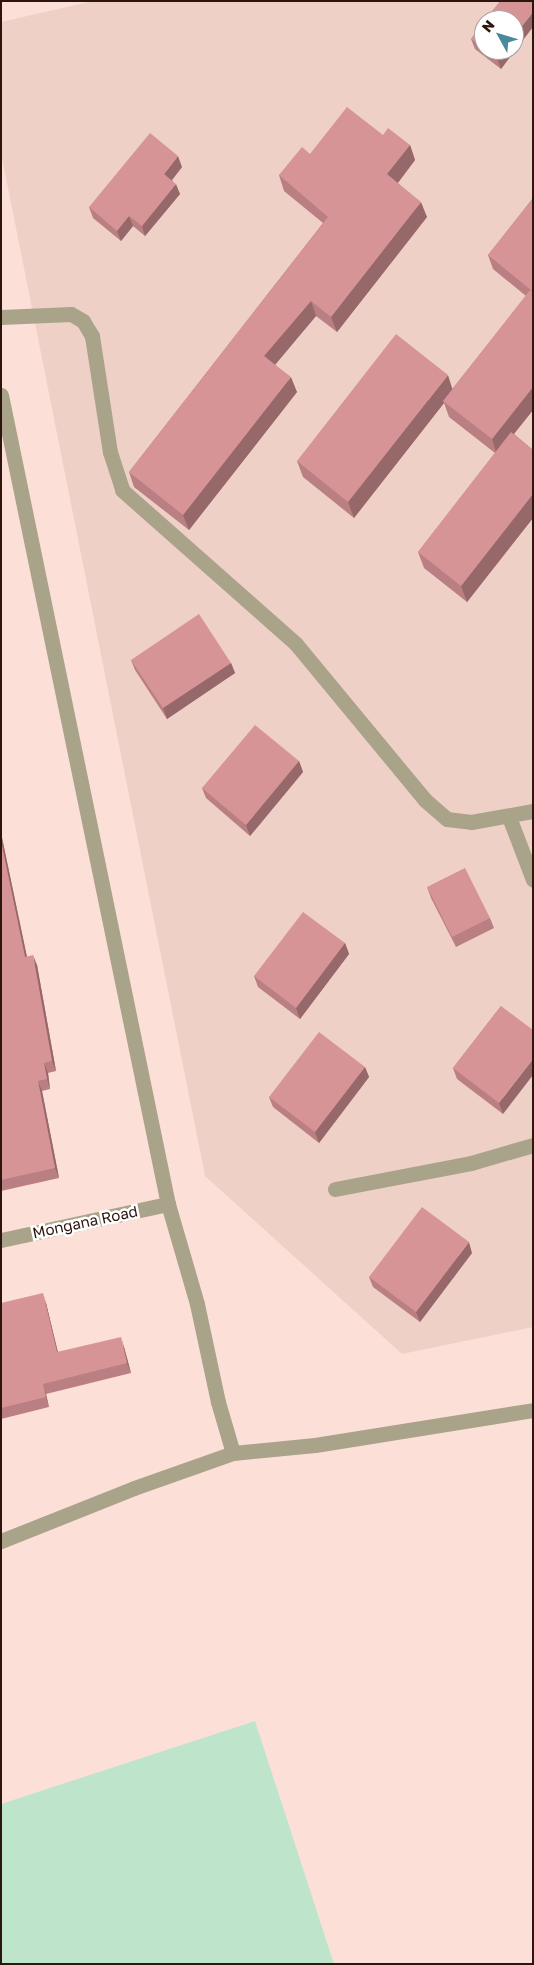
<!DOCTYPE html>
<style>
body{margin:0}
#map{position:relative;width:534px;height:1965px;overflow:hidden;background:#fce0d8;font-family:"Golos Text",sans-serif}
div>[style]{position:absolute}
.built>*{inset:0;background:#efd0c7}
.green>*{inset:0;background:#bee5cc}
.service>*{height:15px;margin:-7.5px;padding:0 7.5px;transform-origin:7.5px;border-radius:7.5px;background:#a9a389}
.minor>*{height:15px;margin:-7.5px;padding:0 7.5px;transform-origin:7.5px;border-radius:7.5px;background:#a9a389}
.wall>*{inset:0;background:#b97f82}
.shaded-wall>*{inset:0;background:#96686a}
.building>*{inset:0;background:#d79497}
span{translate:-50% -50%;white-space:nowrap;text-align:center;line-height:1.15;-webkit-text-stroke:5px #fff;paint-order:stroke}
.street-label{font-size:15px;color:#2d150e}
.frame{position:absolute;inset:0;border:2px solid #2d150e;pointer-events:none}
.north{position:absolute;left:474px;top:10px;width:50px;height:50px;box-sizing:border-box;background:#fff;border:1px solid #aba19f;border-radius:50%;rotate:309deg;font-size:14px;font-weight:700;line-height:20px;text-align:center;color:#2d150e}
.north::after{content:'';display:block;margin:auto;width:18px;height:22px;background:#488a9b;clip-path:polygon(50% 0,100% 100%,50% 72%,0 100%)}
</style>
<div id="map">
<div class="built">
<i style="clip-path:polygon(evenodd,93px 1px,533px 1px,533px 1327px,402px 1354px,205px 1176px,1px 153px,1px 22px,93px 1px,484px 20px,514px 20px,514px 50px,484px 50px,484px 20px)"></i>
</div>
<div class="green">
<i style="clip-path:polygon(255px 1721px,334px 1964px,1px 1964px,1px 1804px)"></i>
</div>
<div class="service">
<i style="left:1px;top:317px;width:70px;rotate:-2.5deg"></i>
<i style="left:71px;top:314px;width:14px;rotate:30deg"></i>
<i style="left:83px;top:321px;width:17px;rotate:59deg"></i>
<i style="left:92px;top:336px;width:117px;rotate:81.2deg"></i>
<i style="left:110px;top:452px;width:40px;rotate:72deg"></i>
<i style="left:122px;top:490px;width:232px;rotate:41.5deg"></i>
<i style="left:296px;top:644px;width:202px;rotate:50.4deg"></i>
<i style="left:425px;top:800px;width:29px;rotate:41deg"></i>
<i style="left:447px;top:819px;width:24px;rotate:7deg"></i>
<i style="left:471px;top:822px;width:63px;rotate:-10.1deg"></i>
<i style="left:509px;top:817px;width:67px;rotate:69.1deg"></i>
<i style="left:335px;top:1189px;width:138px;rotate:-10.8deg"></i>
<i style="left:471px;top:1163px;width:65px;rotate:-16.2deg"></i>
</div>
<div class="minor">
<i style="left:1px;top:395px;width:826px;rotate:78.34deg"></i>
<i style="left:168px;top:1204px;width:104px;rotate:73.8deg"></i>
<i style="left:197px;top:1304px;width:100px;rotate:77.9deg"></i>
<i style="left:218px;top:1402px;width:53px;rotate:73.6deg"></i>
<i style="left:233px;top:1453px;width:82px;rotate:-5.6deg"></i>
<i style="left:315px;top:1445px;width:221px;rotate:-9.1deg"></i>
<i style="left:1px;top:1240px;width:171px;rotate:-12.2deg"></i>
<i style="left:1px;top:1541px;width:143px;rotate:-21.7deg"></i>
<i style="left:134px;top:1488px;width:105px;rotate:-19.5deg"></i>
</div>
<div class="wall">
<i style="clip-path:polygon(484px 22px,484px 50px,514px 50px,501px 69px,475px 49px,471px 39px)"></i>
<i style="clip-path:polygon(383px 135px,410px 145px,415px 160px,398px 183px,427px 217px,337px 332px,316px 316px,275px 364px,297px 392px,189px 530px,134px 487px,129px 472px,323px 223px,284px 191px,279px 175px,310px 154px)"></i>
<i style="clip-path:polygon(182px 167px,172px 180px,180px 194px,145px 236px,133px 226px,121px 241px,93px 218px,89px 207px)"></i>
<i style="clip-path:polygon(533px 198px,533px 410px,514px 434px,533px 450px,533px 518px,467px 602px,424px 568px,418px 552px,495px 453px,449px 417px,444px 403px,354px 518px,303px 477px,297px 461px,453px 388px,526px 296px,493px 269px,488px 255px)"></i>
<i style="clip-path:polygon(131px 660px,231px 663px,235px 673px,167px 719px,135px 670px)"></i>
<i style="clip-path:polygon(299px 761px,303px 772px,250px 836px,206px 798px,202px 788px)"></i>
<i style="clip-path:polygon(1px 833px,27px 957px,37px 965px,56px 1071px,48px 1073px,50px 1089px,42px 1091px,59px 1178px,1px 1191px)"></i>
<i style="clip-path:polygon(427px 887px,490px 918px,494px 928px,456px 947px,431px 898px)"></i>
<i style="clip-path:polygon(345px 943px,349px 954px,300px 1019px,258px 987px,254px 976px)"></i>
<i style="clip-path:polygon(501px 1006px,503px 1114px,457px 1079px,453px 1068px)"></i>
<i style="clip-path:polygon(365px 1067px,369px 1077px,319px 1143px,273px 1107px,269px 1097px)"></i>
<i style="clip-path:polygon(472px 1253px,420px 1322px,373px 1287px,369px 1277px)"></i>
<i style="clip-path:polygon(1px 1303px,46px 1303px,58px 1352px,124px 1347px,131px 1373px,46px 1394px,49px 1407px,1px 1419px)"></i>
</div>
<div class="shaded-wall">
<i style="clip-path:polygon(533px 12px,533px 27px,501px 69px,497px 58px,503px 50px,514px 50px,514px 36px)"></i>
<i style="clip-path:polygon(410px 145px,415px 160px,393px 189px,387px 174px)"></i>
<i style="clip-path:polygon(178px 156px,182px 167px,168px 185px,164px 174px)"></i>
<i style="clip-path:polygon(176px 184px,180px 194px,145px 236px,142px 226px)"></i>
<i style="clip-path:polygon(421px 202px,427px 217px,337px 332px,331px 317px)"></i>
<i style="clip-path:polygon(129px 216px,133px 226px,121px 241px,117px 231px)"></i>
<i style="clip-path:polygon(311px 301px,316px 316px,270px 371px,264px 356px)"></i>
<i style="clip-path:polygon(448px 375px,453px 391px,443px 401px,444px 403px,354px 518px,348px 502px)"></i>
<i style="clip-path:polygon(291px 377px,297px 392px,189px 530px,183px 515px)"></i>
<i style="clip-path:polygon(533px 387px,533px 410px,497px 455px,492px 439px)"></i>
<i style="clip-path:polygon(533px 494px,533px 518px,467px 602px,461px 586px)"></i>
<i style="clip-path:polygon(231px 663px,235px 673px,167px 719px,163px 708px)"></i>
<i style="clip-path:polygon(299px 761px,303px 772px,250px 836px,246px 825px)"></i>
<i style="clip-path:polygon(1px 833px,29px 967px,25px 957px,1px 841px)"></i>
<i style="clip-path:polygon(345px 943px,349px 954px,300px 1019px,296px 1008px)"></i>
<i style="clip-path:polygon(33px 955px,37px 965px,56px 1071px,52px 1061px)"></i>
<i style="clip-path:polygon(533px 1059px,533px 1075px,503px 1114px,499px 1103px)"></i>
<i style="clip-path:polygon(44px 1063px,48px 1073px,50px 1089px,47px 1079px)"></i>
<i style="clip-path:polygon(365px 1067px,369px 1077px,319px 1143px,315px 1132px)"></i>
<i style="clip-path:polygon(38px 1081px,42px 1091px,59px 1178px,55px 1168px)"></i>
<i style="clip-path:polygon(469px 1242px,472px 1253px,420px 1322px,416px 1312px)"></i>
<i style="clip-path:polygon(43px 1293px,46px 1303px,60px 1362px,57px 1352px)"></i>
<i style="clip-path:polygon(121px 1337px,124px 1347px,131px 1373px,127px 1363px)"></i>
<i style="clip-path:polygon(43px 1384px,46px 1394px,49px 1407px,46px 1397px)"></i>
</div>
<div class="building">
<i style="clip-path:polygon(500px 1px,533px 1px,533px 12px,514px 36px,514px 20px,485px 20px)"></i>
<i style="clip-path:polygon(484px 22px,484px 48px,471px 39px)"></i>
<i style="clip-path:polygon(486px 50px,503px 50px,497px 58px)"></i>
<i style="clip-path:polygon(347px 107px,383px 135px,388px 128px,410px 145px,387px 174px,421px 202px,331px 317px,311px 301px,264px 356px,291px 377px,183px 515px,129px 472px,328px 217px,279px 175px,302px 147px,310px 154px)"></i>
<i style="clip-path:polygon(150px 133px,178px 156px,164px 174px,176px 184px,142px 226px,129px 216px,117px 231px,89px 207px)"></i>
<i style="clip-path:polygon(533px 198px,533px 291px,532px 291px,488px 255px)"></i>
<i style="clip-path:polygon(530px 290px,533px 293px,533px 387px,492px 439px,443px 401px)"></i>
<i style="clip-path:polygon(396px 334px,448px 375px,348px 502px,297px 461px)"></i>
<i style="clip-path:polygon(511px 432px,533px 450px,533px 494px,461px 586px,418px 552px)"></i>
<i style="clip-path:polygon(199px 614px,231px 663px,163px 708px,131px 660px)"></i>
<i style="clip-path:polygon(255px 725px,299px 761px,246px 825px,202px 788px)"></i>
<i style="clip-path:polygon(1px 841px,25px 957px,33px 955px,52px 1061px,44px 1063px,47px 1079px,38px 1081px,55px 1168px,1px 1180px)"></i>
<i style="clip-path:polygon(465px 868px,490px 918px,452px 937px,427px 887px)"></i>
<i style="clip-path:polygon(303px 912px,345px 943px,296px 1008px,254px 976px)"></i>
<i style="clip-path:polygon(501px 1006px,533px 1030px,533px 1059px,499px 1103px,453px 1068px)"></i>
<i style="clip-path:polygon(319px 1032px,365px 1067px,315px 1132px,269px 1097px)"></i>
<i style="clip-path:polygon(422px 1207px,469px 1242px,416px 1312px,369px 1277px)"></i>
<i style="clip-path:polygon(43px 1293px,57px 1352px,121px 1337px,127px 1363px,43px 1384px,46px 1397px,1px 1408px,1px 1303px)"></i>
</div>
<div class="street-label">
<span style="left:85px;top:1222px;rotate:-12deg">Mongana Road</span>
</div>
<div class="frame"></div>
<div class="north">N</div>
</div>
